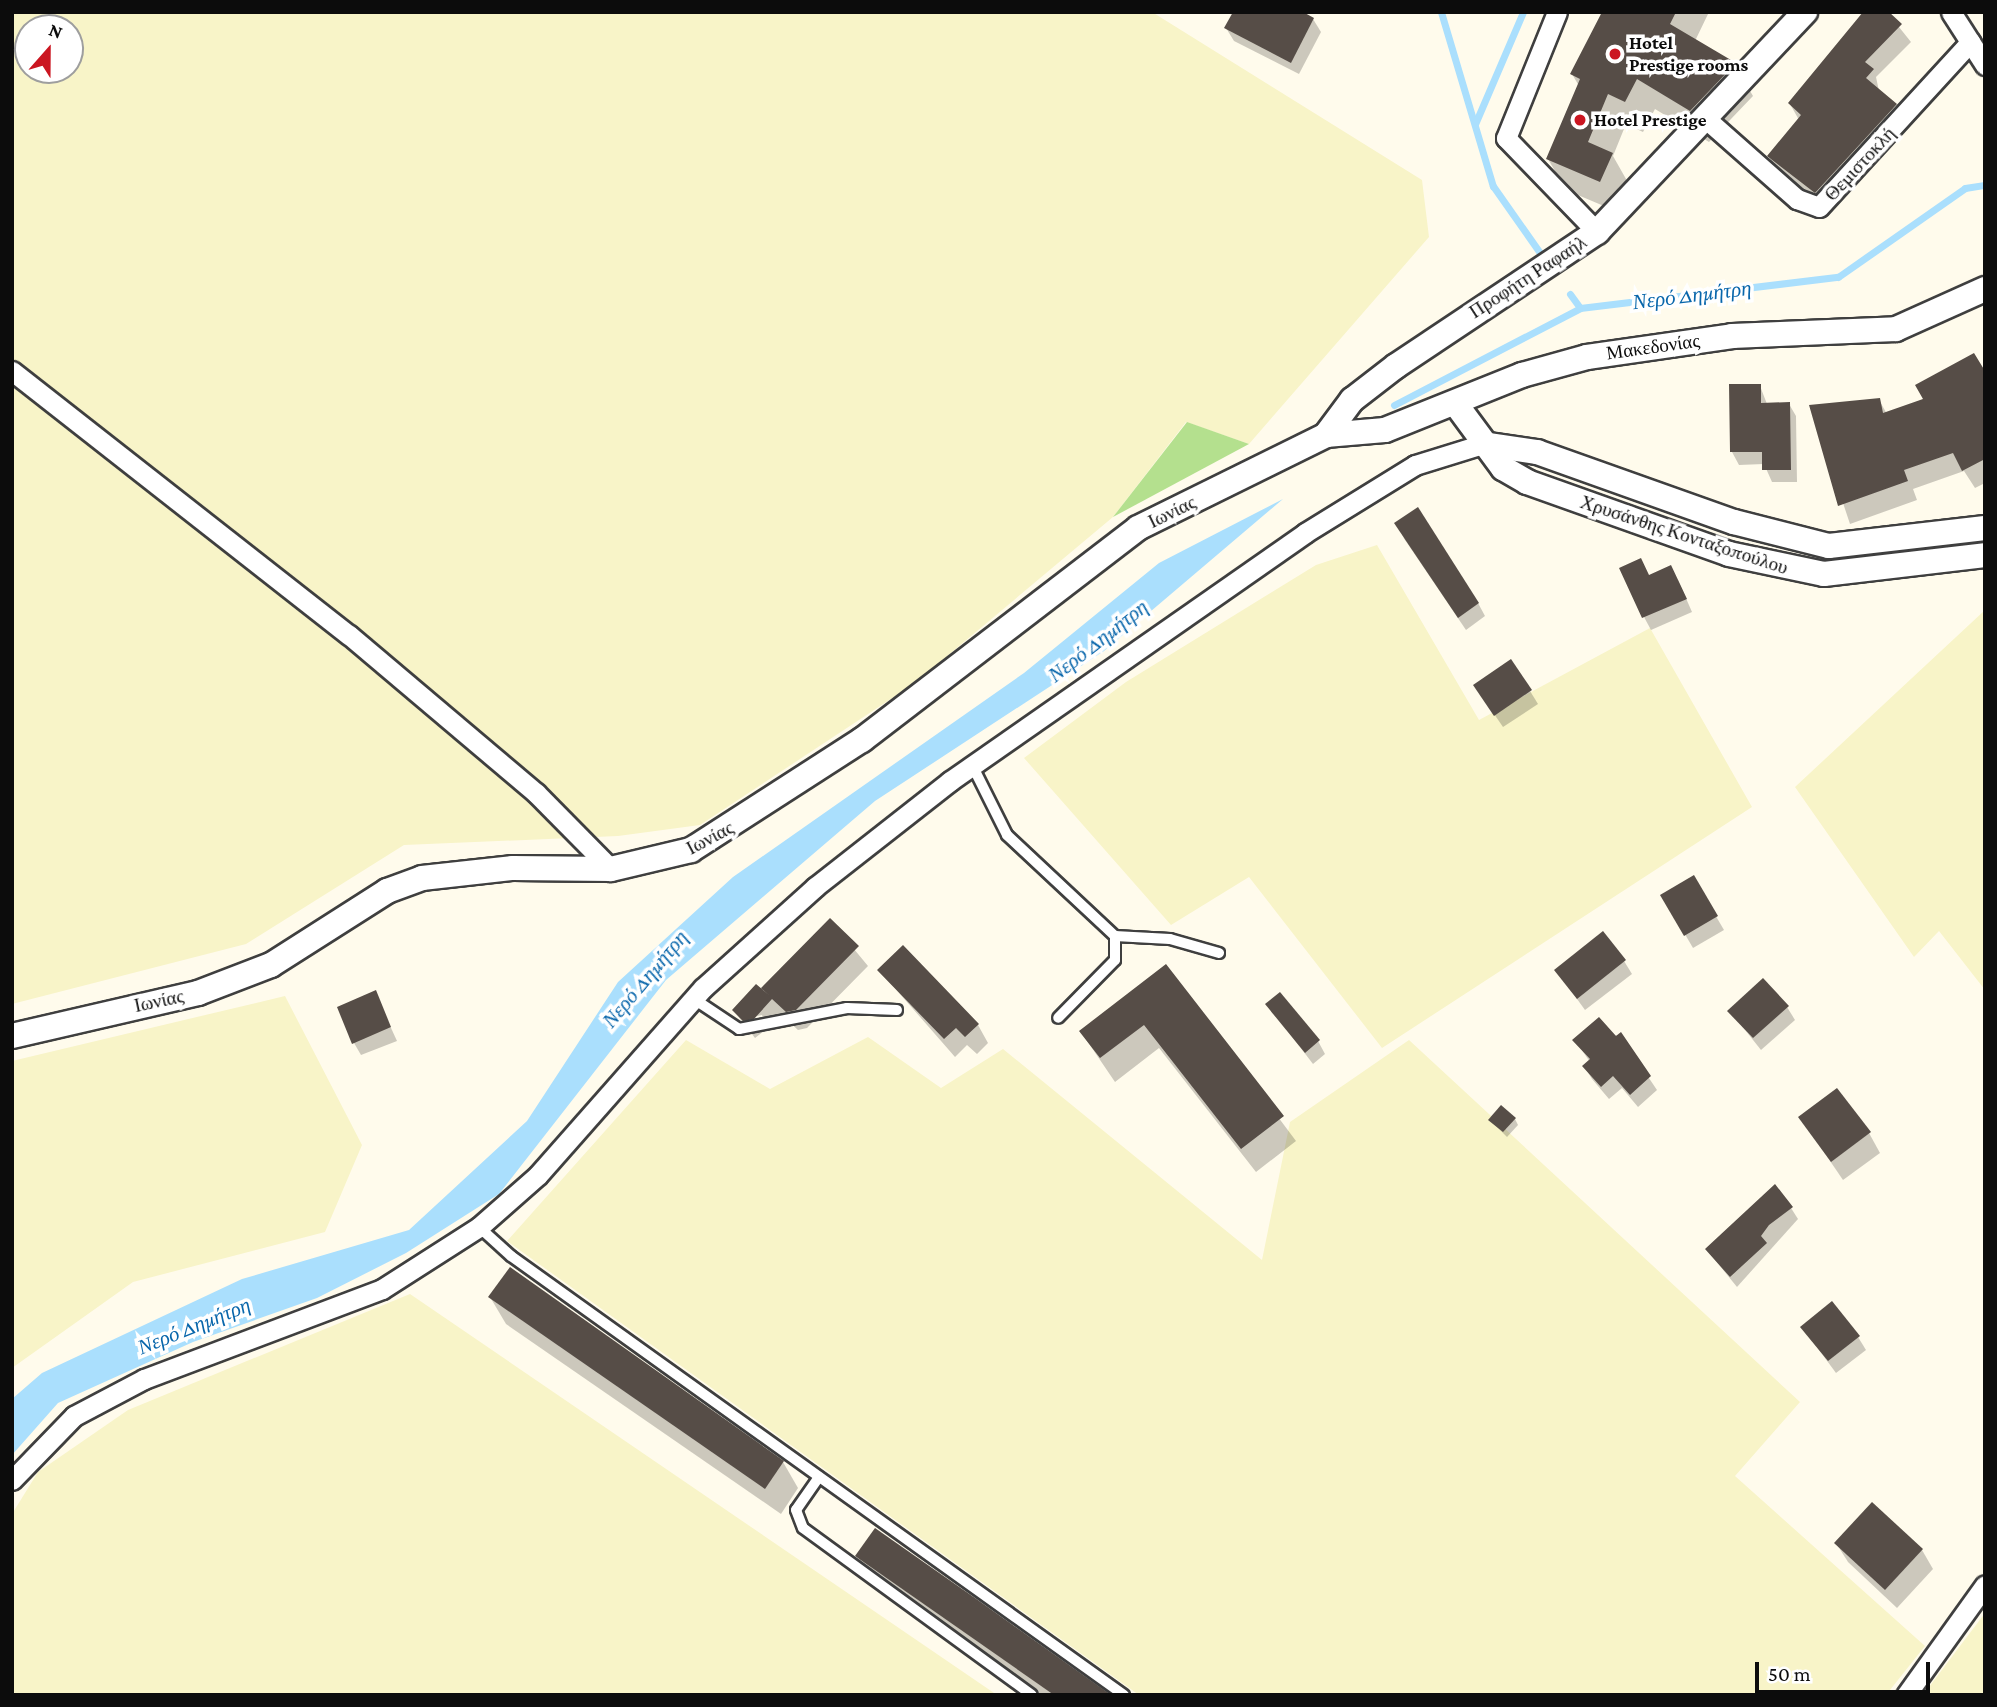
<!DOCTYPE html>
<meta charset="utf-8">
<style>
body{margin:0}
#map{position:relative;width:1997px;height:1707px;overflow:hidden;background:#fffbec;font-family:"Crimson Pro",serif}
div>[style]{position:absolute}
.farmland>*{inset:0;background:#f8f4c8}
.forest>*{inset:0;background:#b4e08e}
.water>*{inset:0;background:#aadffd}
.shadow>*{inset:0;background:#0003}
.stream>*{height:7px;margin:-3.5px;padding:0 3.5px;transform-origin:3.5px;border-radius:3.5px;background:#aadffd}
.building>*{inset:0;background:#564d47}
.roads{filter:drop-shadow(2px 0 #3f3f3f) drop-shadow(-2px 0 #3f3f3f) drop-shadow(0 2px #3f3f3f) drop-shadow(0 -2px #3f3f3f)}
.service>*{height:10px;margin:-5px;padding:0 5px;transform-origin:5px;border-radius:5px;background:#fff}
.minor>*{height:19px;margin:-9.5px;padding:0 9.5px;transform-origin:9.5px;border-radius:9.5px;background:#fff}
.tertiary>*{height:24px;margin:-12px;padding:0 12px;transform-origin:12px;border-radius:12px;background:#fff}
.dots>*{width:19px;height:19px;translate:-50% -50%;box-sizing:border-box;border:4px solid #fff;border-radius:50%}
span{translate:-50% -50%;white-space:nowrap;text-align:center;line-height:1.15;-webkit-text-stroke:7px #fff;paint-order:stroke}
.poi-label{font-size:19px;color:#0c0c0c;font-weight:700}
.left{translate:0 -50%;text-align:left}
.street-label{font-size:19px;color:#0c0c0c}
.water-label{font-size:21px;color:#0866ab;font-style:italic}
.frame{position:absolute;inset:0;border:14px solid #0c0c0c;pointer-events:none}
.north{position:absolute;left:14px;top:14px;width:70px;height:70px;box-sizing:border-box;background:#fff;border:2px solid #9e9e9e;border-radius:50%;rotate:21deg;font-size:19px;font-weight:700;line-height:28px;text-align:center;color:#0c0c0c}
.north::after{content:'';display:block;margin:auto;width:24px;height:32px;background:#cb1621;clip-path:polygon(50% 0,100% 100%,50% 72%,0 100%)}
.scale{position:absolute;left:1755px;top:1662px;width:175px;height:32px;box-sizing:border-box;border:4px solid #0c0c0c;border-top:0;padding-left:9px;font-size:21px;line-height:24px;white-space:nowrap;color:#0c0c0c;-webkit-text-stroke:5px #fff;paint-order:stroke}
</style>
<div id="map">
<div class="farmland">
<i style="clip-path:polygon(evenodd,12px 12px,1152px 12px,1422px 180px,1429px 237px,1249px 444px,1186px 422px,1113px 517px,915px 683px,700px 825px,618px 836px,404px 845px,246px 944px,12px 1004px,12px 12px,28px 28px,70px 28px,70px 70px,28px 70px,28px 28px)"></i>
<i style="clip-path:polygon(1377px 545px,1479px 720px,1650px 628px,1752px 807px,1382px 1048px,1249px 877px,1171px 925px,1024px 758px,1126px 682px,1316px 565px)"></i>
<i style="clip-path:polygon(1985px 610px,1985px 990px,1939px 931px,1914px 957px,1795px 787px)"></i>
<i style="clip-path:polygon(285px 996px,362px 1145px,325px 1232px,133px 1282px,12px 1368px,12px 1061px)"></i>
<i style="clip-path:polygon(868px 1037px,941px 1088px,1003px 1049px,1262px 1260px,1290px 1122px,1409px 1040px,1800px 1402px,1735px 1476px,1925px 1646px,1886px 1695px,1139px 1695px,507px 1241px,686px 1040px,770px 1089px)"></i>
<i style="clip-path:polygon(410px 1294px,997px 1695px,12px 1695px,12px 1514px,38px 1472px,128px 1410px)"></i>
<i style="clip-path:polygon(1985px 1613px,1985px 1695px,1923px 1695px)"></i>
</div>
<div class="forest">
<i style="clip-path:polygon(1187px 422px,1249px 444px,1113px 517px)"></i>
</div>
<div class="water">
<i style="clip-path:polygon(1283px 499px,1104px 651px,875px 801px,666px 980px,499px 1194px,406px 1253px,317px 1298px,193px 1342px,58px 1403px,12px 1455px,12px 1399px,42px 1373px,242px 1279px,409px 1230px,527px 1121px,618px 982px,733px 877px,1024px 673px,1159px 563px)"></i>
</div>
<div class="shadow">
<i style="clip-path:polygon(1635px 12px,1709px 12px,1695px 41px,1735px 65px,1753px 96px,1709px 142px,1655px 109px,1643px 132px,1626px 124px,1613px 156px,1630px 186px,1618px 212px,1566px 190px,1548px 159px,1579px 86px,1572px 74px)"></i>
<i style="clip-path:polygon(1887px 12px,1911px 42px,1876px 77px,1879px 91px,1905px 122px,1825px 209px,1778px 173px,1769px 156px,1799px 120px,1790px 104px)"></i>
<i style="clip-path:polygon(1313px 19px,1321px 32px,1299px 74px,1234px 41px,1226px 28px)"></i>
<i style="clip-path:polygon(1985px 374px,1985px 483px,1975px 488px,1964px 471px,1913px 489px,1917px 500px,1850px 524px,1811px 407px,1879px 400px,1887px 414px)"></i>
<i style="clip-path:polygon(1760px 386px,1767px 404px,1789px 404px,1796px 416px,1797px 482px,1772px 482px,1764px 464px,1739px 465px,1732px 452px)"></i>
<i style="clip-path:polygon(1403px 537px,1478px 603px,1485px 616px,1466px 630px)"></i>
<i style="clip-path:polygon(1649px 577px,1678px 580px,1692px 612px,1651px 630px,1644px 617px)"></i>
<i style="clip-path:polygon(1530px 691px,1538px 704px,1503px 727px,1483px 698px)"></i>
<i style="clip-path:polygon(1693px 877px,1724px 930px,1693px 948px,1662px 895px)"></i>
<i style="clip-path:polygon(evenodd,830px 920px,868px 966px,807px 1028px,798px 1030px,783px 1016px,755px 1038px,734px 1011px,767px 996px,763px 988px,830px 920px,762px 1015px,763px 1018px,748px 1022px,753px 1017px,762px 1015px)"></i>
<i style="clip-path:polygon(1624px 961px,1632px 974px,1585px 1010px,1556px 970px)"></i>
<i style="clip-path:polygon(1166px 967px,1296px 1141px,1256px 1172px,1159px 1048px,1115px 1082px,1081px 1032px)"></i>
<i style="clip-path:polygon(879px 970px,978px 1025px,988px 1043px,977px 1054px,967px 1045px,955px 1057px)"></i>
<i style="clip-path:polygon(375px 993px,397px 1041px,361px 1055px,354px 1043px)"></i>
<i style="clip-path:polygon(1267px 1004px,1318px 1041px,1325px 1054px,1313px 1064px)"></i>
<i style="clip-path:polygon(1787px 1007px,1795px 1020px,1761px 1050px,1730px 1011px)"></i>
<i style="clip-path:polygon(1620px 1035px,1657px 1090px,1638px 1107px,1622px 1088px,1609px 1099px,1592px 1079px,1584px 1066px,1590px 1062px,1575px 1040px)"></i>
<i style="clip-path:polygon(1800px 1117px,1869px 1133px,1880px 1153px,1843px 1180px)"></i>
<i style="clip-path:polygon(1515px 1119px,1518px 1125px,1507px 1137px,1490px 1120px)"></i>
<i style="clip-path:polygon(1791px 1208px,1798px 1219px,1737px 1287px,1707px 1250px)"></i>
<i style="clip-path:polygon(490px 1297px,783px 1462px,798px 1488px,781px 1514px,506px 1324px)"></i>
<i style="clip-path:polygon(1802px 1327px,1858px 1337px,1866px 1350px,1836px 1373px)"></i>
<i style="clip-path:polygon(875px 1530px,1112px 1695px,1034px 1695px,872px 1582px,857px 1556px)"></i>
<i style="clip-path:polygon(1836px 1543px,1922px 1550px,1933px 1569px,1897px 1608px,1848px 1562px)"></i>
</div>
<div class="stream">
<i style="left:1441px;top:12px;width:182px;rotate:73.4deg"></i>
<i style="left:1493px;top:186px;width:90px;rotate:54.9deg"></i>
<i style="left:1475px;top:124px;width:122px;rotate:-66.8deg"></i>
<i style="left:1570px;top:294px;width:17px;rotate:54deg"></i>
<i style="left:1394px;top:405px;width:210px;rotate:-27.5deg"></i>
<i style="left:1580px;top:308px;width:260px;rotate:-6.9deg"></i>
<i style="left:1838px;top:277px;width:155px;rotate:-35deg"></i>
<i style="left:1965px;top:188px;width:20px;rotate:-9deg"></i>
</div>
<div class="building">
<i style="clip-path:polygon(1233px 12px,1303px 12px,1314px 18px,1291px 63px,1224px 28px)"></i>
<i style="clip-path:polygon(1602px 12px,1676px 12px,1670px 24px,1736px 63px,1690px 111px,1637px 79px,1625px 102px,1608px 94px,1588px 142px,1613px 153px,1600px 182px,1546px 159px,1580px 79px,1570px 74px)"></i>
<i style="clip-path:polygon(1863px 12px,1889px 12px,1902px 24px,1865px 62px,1874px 69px,1866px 78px,1897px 104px,1815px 193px,1767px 156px,1801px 115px,1788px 103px)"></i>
<i style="clip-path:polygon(1974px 353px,1985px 371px,1985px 459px,1962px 471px,1953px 453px,1904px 470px,1908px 481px,1838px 506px,1809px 405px,1880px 398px,1883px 413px,1923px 399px,1915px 385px)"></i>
<i style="clip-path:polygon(1729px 384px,1761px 384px,1761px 403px,1790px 402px,1791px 470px,1762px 470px,1762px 452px,1730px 452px)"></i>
<i style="clip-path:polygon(1418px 507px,1479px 603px,1458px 618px,1394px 523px)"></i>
<i style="clip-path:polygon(1641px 558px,1649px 575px,1671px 565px,1687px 599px,1642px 618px,1619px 568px)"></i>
<i style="clip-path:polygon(1511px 659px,1532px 690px,1494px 716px,1473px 685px)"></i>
<i style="clip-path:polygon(1694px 875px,1718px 916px,1684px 936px,1660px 895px)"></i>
<i style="clip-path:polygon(830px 918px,859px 946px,796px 1010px,786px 1012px,772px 999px,754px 1019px,743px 1021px,732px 1010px,756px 984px,770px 996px,761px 988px)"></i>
<i style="clip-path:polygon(1603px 931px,1626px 960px,1577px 999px,1554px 970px)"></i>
<i style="clip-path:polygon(903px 945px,979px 1024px,965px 1037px,956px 1028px,944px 1039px,877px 970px)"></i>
<i style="clip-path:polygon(1166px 964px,1284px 1116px,1241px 1149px,1144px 1025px,1100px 1058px,1079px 1031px)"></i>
<i style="clip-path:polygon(1763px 978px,1789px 1006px,1753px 1038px,1727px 1011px)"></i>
<i style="clip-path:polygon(376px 990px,391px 1027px,352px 1044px,337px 1007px)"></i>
<i style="clip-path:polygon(1280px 992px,1320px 1040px,1305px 1053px,1265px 1004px)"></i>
<i style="clip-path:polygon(1599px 1017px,1616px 1036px,1621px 1032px,1651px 1076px,1630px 1095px,1613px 1076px,1601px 1087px,1582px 1066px,1590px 1059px,1572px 1040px)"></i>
<i style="clip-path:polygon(1837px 1088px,1871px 1132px,1831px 1162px,1798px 1117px)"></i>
<i style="clip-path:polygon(1501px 1105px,1516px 1118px,1503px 1132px,1488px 1120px)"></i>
<i style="clip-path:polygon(1775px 1184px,1793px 1207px,1769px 1225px,1761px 1236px,1767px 1243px,1730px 1277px,1705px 1249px)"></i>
<i style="clip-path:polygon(510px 1267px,784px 1461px,765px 1489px,488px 1297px)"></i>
<i style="clip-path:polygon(1832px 1301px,1860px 1336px,1828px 1361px,1800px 1327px)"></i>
<i style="clip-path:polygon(1872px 1502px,1923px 1549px,1885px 1590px,1834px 1543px)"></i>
<i style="clip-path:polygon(875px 1528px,975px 1598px,1111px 1695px,1054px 1695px,855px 1556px)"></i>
</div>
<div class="roads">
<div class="service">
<i style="left:972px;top:765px;width:78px;rotate:63.4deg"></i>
<i style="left:1007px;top:835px;width:148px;rotate:43.1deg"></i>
<i style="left:1115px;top:936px;width:24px;rotate:90deg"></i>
<i style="left:1115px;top:960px;width:81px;rotate:134.5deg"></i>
<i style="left:1115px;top:936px;width:55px;rotate:3.1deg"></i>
<i style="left:1170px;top:939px;width:51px;rotate:15.9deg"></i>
<i style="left:694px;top:999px;width:54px;rotate:33.7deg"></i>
<i style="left:739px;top:1029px;width:110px;rotate:-11deg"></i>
<i style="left:847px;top:1008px;width:50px;rotate:2.3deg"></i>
<i style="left:479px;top:1227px;width:43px;rotate:42.2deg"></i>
<i style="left:511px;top:1256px;width:754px;rotate:35.61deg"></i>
<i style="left:819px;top:1477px;width:40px;rotate:124.9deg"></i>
<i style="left:796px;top:1510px;width:19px;rotate:69deg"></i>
<i style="left:803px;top:1528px;width:283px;rotate:36.1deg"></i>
</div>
<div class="minor">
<i style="left:1557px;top:12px;width:136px;rotate:112deg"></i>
<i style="left:1506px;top:138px;width:131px;rotate:45.9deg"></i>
<i style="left:1951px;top:12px;width:63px;rotate:57.3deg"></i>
<i style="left:1705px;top:118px;width:123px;rotate:41.4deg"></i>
<i style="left:1797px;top:199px;width:23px;rotate:20deg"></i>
<i style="left:1819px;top:207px;width:224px;rotate:-47.5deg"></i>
<i style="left:12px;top:371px;width:428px;rotate:38.1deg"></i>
<i style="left:349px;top:635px;width:245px;rotate:40.2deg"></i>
<i style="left:536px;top:793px;width:107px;rotate:45.4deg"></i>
<i style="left:12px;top:1480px;width:89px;rotate:-45.9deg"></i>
<i style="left:74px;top:1416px;width:79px;rotate:-27.9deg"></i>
<i style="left:144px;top:1379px;width:254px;rotate:-20.7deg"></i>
<i style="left:382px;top:1289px;width:115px;rotate:-32.6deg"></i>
<i style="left:479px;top:1227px;width:79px;rotate:-41.4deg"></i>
<i style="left:538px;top:1175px;width:249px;rotate:-48.6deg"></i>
<i style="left:703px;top:988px;width:151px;rotate:-42deg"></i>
<i style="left:815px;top:887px;width:172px;rotate:-38.1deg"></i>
<i style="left:950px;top:781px;width:433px;rotate:-34.9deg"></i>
<i style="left:1305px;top:533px;width:129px;rotate:-31.7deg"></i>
<i style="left:1415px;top:465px;width:71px;rotate:-17.2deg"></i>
<i style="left:1906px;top:1695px;width:135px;rotate:-54.3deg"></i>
</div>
<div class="tertiary">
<i style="left:1455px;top:403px;width:81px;rotate:53.6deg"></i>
<i style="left:1503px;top:468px;width:28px;rotate:30deg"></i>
<i style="left:1527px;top:482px;width:214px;rotate:19.6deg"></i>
<i style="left:1729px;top:554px;width:97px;rotate:11.9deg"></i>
<i style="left:1824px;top:574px;width:162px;rotate:-6.7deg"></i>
<i style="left:1326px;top:435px;width:59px;rotate:-4.8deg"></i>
<i style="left:1385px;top:430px;width:148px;rotate:-21.9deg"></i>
<i style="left:1522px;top:375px;width:67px;rotate:-15.5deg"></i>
<i style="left:1587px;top:357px;width:147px;rotate:-8.2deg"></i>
<i style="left:1732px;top:336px;width:164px;rotate:-2.4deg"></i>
<i style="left:1896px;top:329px;width:98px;rotate:-24.2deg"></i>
<i style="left:1326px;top:435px;width:44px;rotate:-53.4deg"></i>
<i style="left:1352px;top:400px;width:56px;rotate:-37.7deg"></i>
<i style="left:1396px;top:366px;width:242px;rotate:-33.7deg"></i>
<i style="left:1597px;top:232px;width:303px;rotate:-46.6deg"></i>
<i style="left:1483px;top:444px;width:55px;rotate:8.4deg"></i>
<i style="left:1537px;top:452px;width:209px;rotate:19.6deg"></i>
<i style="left:1734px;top:522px;width:98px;rotate:14.2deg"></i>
<i style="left:1829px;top:546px;width:157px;rotate:-6.6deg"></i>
<i style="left:12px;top:1036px;width:191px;rotate:-13deg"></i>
<i style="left:198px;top:993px;width:78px;rotate:-21deg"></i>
<i style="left:271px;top:965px;width:138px;rotate:-32.5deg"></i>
<i style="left:387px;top:891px;width:37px;rotate:-20deg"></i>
<i style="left:422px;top:878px;width:92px;rotate:-6.3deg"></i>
<i style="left:513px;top:868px;width:98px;rotate:0.6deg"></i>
<i style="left:611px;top:869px;width:82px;rotate:-13.4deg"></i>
<i style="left:691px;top:850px;width:203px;rotate:-32.8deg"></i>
<i style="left:862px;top:740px;width:348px;rotate:-37.5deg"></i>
<i style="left:1138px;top:528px;width:210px;rotate:-26.3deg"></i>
</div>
</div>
<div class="dots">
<i style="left:1615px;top:54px;background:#cb1621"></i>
<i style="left:1580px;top:120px;background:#cb1621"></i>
</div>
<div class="poi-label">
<span class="left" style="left:1629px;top:54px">Hotel<br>Prestige rooms</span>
<span class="left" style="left:1594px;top:120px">Hotel Prestige</span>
</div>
<div class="street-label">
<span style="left:1860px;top:164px;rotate:-47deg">Θεμιστοκλή</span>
<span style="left:1528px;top:277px;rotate:-33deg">Προφήτη Ραφαήλ</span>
<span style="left:1653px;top:347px;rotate:-8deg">Μακεδονίας</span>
<span style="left:1172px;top:512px;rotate:-26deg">Ιωνίας</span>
<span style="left:1684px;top:535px;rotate:18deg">Χρυσάνθης Κονταξοπούλου</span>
<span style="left:710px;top:838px;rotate:-28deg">Ιωνίας</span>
<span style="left:159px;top:1001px;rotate:-12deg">Ιωνίας</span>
</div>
<div class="water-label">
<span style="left:1692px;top:295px;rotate:-7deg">Νερό Δημήτρη</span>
<span style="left:1098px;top:641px;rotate:-38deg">Νερό Δημήτρη</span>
<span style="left:645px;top:979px;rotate:-50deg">Νερό Δημήτρη</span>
<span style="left:194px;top:1326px;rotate:-22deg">Νερό Δημήτρη</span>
</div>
<div class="frame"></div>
<div class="north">N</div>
<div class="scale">50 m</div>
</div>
